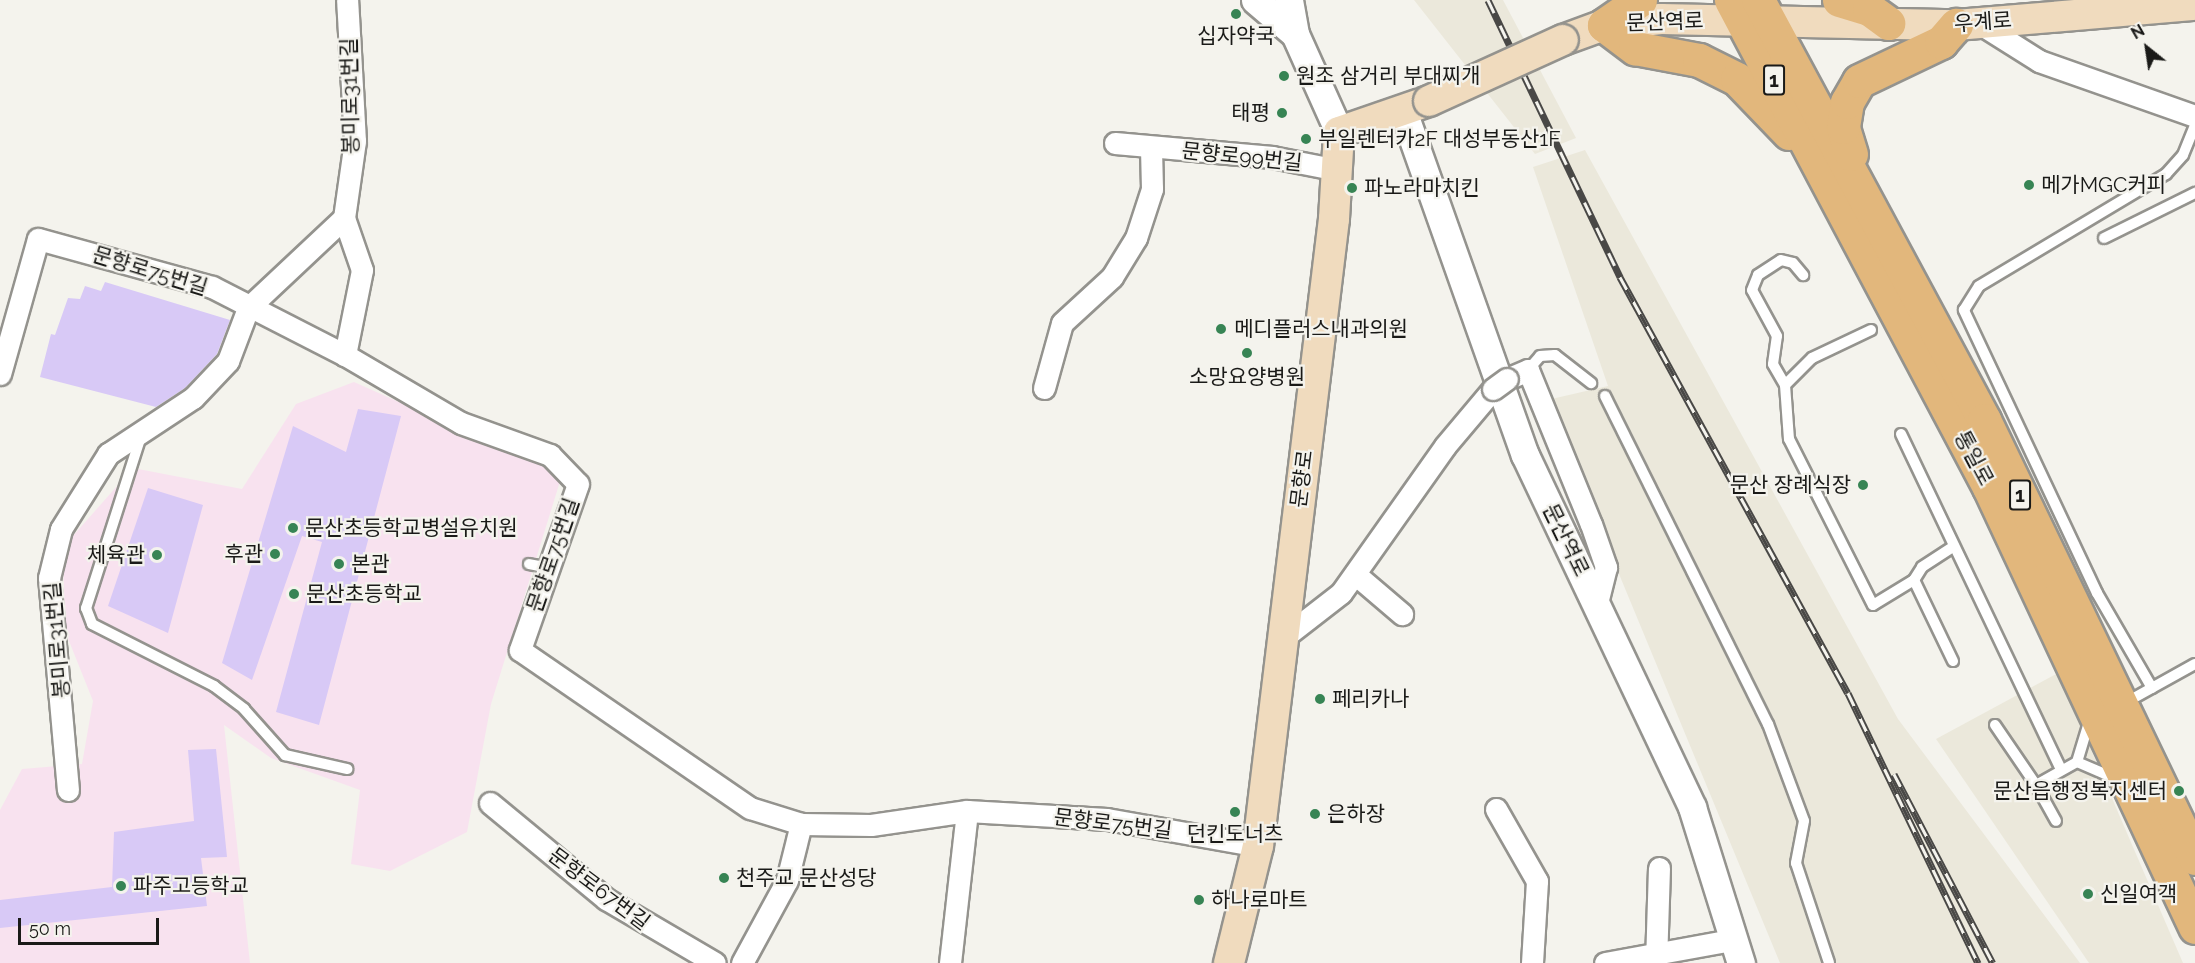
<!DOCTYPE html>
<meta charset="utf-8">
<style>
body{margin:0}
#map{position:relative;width:2195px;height:963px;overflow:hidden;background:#f4f3ed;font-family:Raleway,"Noto Sans KR",sans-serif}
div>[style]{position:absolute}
.built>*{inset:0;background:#ebe8db}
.education>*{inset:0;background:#f8e2ef}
.building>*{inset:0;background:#d8c9f6}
.roads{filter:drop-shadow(2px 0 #94938e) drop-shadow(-2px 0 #94938e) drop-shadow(0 2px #94938e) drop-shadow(0 -2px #94938e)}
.service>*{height:10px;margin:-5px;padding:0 5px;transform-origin:5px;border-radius:5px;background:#fff}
.minor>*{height:21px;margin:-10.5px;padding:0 10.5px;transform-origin:10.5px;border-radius:10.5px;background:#fff}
.tertiary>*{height:27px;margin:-13.5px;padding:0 13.5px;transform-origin:13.5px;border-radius:13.5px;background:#fff}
.secondary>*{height:30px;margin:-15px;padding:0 15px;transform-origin:15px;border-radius:15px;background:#f0dbbe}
.primary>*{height:33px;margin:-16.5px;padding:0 16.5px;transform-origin:16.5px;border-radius:16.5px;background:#e2b77c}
.rail>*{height:7px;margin-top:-3.5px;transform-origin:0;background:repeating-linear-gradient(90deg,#f4f3ed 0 14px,#494846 0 28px);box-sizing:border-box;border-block:2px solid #494846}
.bridges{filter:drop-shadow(2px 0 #94938e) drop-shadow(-2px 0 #94938e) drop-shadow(0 2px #94938e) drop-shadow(0 -2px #94938e)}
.minor-bridge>*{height:21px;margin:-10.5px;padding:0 10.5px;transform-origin:10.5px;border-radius:10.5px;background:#fff}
.secondary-bridge>*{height:30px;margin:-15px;padding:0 15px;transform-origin:15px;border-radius:15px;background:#f0dbbe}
.dots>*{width:16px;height:16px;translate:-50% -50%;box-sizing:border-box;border:3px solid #f4f3ed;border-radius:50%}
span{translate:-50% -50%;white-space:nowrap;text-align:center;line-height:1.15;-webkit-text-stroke:4.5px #f4f3ed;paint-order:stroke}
.shield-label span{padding:2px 4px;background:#f4f3ed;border:2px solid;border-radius:4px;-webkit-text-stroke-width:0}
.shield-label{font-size:20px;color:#1a1a18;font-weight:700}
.street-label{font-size:21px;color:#1a1a18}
.poi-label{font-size:21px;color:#1a1a18}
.left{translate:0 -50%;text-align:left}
.right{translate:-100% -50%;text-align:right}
.north{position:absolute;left:2117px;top:18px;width:60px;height:60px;-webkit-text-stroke:4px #f4f3ed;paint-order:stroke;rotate:330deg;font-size:16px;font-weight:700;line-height:24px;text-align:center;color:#1a1a18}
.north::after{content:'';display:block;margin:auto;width:21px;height:27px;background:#1a1a18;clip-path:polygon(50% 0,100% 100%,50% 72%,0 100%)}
.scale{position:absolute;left:18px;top:918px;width:141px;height:27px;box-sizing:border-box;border:3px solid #1a1a18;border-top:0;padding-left:8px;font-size:18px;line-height:21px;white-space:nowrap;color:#1a1a18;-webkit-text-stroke:4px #f4f3ed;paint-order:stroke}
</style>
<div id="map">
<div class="built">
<i style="clip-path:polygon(1414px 0,1503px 0,1576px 138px,1535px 154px)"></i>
<i style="clip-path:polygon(1585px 150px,1898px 719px,2080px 963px,1780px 963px,1547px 400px,1608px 386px,1533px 167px)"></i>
<i style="clip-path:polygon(2058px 673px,2183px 963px,2089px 963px,1936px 739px)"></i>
</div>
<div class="education">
<i style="clip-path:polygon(354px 382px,562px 475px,491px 704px,467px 832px,390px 871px,351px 864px,360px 790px,271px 758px,224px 725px,250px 963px,0 963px,0 810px,22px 769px,82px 764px,93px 701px,65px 631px,63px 556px,72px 537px,133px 468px,242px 489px,296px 404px)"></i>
</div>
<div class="building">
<i style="clip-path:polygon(105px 282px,230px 320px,217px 354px,185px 388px,156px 407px,40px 377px,51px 334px,55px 335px,68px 298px,80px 299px,85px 286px,101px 291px)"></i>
<i style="clip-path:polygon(358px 409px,401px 416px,319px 725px,276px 712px,322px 542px,302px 536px,252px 680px,222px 663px,293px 426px,346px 452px)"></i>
<i style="clip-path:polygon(148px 488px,203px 505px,168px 633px,108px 606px)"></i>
<i style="clip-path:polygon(216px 749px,227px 857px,201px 858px,207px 906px,0 928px,0 900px,112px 887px,114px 832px,194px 821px,188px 750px)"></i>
</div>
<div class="roads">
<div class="service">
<i style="left:2104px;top:238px;width:102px;rotate:-26.3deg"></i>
<i style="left:1871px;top:330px;width:65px;rotate:154.6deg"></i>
<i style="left:1812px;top:358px;width:38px;rotate:135deg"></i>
<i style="left:1785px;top:385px;width:54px;rotate:85.8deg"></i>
<i style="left:1789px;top:439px;width:186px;rotate:63.2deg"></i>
<i style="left:1873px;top:605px;width:48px;rotate:-31.4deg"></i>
<i style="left:1914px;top:580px;width:90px;rotate:64.3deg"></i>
<i style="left:1528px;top:370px;width:18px;rotate:-49deg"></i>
<i style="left:1540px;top:356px;width:15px;rotate:-4deg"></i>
<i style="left:1555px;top:355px;width:46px;rotate:37.9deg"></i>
<i style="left:1785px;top:385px;width:24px;rotate:-120deg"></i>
<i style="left:1773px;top:364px;width:28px;rotate:-82deg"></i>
<i style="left:1777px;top:336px;width:52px;rotate:-118.5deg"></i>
<i style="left:1752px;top:290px;width:16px;rotate:-68deg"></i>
<i style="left:1758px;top:275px;width:27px;rotate:-33deg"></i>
<i style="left:1781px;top:260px;width:12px;rotate:14deg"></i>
<i style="left:1793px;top:263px;width:16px;rotate:50deg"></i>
<i style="left:1605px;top:396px;width:366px;rotate:63.6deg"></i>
<i style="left:1768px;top:724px;width:103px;rotate:69.6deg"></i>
<i style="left:1804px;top:821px;width:43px;rotate:100.8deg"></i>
<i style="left:1796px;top:863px;width:105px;rotate:71.7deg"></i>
<i style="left:1901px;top:434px;width:372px;rotate:64.5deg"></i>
<i style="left:141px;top:436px;width:181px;rotate:107.7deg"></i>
<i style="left:86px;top:608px;width:17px;rotate:69deg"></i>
<i style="left:92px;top:624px;width:137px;rotate:26.9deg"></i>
<i style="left:214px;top:686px;width:38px;rotate:37deg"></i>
<i style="left:244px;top:709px;width:62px;rotate:48.3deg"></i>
<i style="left:285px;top:755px;width:64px;rotate:12.7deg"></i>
<i style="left:529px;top:564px;width:20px;rotate:11deg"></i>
<i style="left:1914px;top:580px;width:15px;rotate:-58deg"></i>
<i style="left:1922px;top:567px;width:38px;rotate:-33deg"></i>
<i style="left:2152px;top:688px;width:110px;rotate:-120.1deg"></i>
<i style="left:2097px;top:593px;width:313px;rotate:-115.2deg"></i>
<i style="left:1964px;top:310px;width:28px;rotate:-58deg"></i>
<i style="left:1979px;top:286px;width:218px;rotate:-30.9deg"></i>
<i style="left:2166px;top:174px;width:25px;rotate:-48deg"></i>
<i style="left:2183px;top:155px;width:31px;rotate:-68deg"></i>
<i style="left:2123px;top:704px;width:82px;rotate:-29.1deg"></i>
<i style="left:1995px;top:725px;width:73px;rotate:55.7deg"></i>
<i style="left:2036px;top:785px;width:47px;rotate:-29.3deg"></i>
<i style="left:2077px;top:762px;width:45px;rotate:-73.2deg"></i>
<i style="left:2077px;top:762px;width:46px;rotate:23.2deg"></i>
<i style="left:2036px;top:785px;width:41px;rotate:60.9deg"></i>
</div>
<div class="minor">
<i style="left:1979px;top:23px;width:71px;rotate:32.3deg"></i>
<i style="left:2039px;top:61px;width:165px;rotate:19.4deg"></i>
<i style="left:1115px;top:143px;width:158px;rotate:5.1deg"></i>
<i style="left:1272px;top:157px;width:62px;rotate:11.1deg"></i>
<i style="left:344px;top:218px;width:55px;rotate:70.9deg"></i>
<i style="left:362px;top:270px;width:87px;rotate:101.3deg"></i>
<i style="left:0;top:374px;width:140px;rotate:-74.3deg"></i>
<i style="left:38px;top:239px;width:180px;rotate:15.4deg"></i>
<i style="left:212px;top:287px;width:149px;rotate:27.1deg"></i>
<i style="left:345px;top:355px;width:134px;rotate:30.4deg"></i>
<i style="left:461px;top:423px;width:95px;rotate:19.8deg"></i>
<i style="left:550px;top:455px;width:40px;rotate:46deg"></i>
<i style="left:578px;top:484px;width:176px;rotate:109.3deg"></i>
<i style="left:520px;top:650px;width:279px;rotate:34.5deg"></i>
<i style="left:750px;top:808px;width:53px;rotate:17.4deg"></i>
<i style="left:801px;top:824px;width:70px;rotate:0.8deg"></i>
<i style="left:871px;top:825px;width:97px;rotate:-8.3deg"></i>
<i style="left:967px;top:811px;width:140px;rotate:3.3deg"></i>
<i style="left:1107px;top:819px;width:153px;rotate:10.1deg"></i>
<i style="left:1507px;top:379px;width:23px;rotate:-23deg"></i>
<i style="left:1528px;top:370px;width:166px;rotate:67.8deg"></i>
<i style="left:1591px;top:524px;width:46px;rotate:70.8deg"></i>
<i style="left:1606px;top:567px;width:38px;rotate:104deg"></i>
<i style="left:1044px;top:388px;width:67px;rotate:-74.5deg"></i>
<i style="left:1062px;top:323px;width:68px;rotate:-42.6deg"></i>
<i style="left:1112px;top:277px;width:46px;rotate:-58.4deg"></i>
<i style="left:1136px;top:238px;width:52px;rotate:-71.9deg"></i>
<i style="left:1152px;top:189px;width:41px;rotate:-91.4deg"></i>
<i style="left:1355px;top:574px;width:62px;rotate:40.4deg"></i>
<i style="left:1283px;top:638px;width:73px;rotate:-37.8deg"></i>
<i style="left:1341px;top:593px;width:180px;rotate:-54.7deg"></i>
<i style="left:1445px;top:446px;width:75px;rotate:-49.9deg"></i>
<i style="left:68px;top:790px;width:213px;rotate:-95.1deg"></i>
<i style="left:49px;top:578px;width:50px;rotate:-76.2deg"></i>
<i style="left:61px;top:529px;width:89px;rotate:-57.9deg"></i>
<i style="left:108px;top:454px;width:102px;rotate:-33.4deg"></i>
<i style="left:193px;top:398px;width:51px;rotate:-46.6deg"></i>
<i style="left:228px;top:361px;width:57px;rotate:-69.3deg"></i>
<i style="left:248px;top:308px;width:132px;rotate:-43.2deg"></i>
<i style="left:344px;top:218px;width:78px;rotate:-81.9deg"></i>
<i style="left:355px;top:141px;width:141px;rotate:-93.2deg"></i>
<i style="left:490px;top:803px;width:151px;rotate:39.6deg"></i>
<i style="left:606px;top:899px;width:126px;rotate:30.4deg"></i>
<i style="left:1496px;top:809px;width:83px;rotate:60.3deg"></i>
<i style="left:1537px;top:881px;width:82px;rotate:93.5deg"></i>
<i style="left:742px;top:963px;width:94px;rotate:-61.5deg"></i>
<i style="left:787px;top:880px;width:58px;rotate:-76deg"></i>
<i style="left:950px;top:963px;width:153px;rotate:-83.6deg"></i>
<i style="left:1605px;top:963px;width:129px;rotate:-10.3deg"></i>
<i style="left:1656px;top:963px;width:95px;rotate:-88.2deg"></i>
</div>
<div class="tertiary">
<i style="left:1255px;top:0;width:52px;rotate:40.4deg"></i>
<i style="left:1289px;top:0;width:35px;rotate:80deg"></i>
<i style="left:1295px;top:34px;width:107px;rotate:65.8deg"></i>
<i style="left:1403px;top:111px;width:365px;rotate:70.5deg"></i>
<i style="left:1525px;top:455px;width:390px;rotate:64.6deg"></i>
<i style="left:1692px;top:807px;width:164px;rotate:72.6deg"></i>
</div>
<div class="secondary">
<i style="left:1563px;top:40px;width:44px;rotate:-20.1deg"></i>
<i style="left:1604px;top:25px;width:57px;rotate:-6deg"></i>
<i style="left:1661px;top:19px;width:295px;rotate:1.2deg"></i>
<i style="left:1956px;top:25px;width:240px;rotate:-4.8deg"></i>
<i style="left:1229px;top:963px;width:121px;rotate:-76.1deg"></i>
<i style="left:1258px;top:846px;width:632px;rotate:-83.09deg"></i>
<i style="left:1334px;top:219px;width:87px;rotate:-86.7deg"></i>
<i style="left:1339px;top:132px;width:95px;rotate:-19deg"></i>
</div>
<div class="primary">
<i style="left:1640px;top:0;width:44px;rotate:145.2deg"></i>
<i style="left:1604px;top:25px;width:39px;rotate:37deg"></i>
<i style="left:1635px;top:48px;width:65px;rotate:10.6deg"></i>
<i style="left:1699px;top:60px;width:42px;rotate:26.6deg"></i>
<i style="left:1737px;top:79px;width:75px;rotate:46.1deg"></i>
<i style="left:1731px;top:0;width:551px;rotate:62.09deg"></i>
<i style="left:1989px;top:487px;width:486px;rotate:64.9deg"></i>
<i style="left:1758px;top:0;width:477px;rotate:61.7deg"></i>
<i style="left:1984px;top:420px;width:486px;rotate:64.3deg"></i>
<i style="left:1839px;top:0;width:31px;rotate:17deg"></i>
<i style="left:1869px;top:9px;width:24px;rotate:36deg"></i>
<i style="left:1851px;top:154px;width:28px;rotate:-107deg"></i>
<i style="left:1843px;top:127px;width:25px;rotate:-81deg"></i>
<i style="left:1847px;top:102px;width:24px;rotate:-60deg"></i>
<i style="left:1859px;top:81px;width:91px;rotate:-25.4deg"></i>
<i style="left:1941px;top:42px;width:23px;rotate:-49deg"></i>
</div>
</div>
<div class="rail">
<i style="left:1488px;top:0;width:307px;rotate:64.5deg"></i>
<i style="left:1620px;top:277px;width:474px;rotate:61.3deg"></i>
<i style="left:1848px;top:693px;width:300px;rotate:64.3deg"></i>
<i style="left:1894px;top:774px;width:213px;rotate:62.4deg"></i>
</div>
<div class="bridges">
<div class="minor-bridge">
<i style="left:1493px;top:389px;width:17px;rotate:-36deg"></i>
</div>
<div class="secondary-bridge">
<i style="left:1429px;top:101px;width:147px;rotate:-24.5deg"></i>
</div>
</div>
<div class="dots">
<i style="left:1236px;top:14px;background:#378454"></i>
<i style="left:1284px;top:76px;background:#378454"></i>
<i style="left:1282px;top:113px;background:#378454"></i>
<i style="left:1306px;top:139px;background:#378454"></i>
<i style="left:2029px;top:185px;background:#378454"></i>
<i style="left:1352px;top:188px;background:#378454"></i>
<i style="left:1221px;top:329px;background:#378454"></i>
<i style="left:1247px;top:353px;background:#378454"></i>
<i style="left:1863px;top:485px;background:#378454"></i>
<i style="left:293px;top:528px;background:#378454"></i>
<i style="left:275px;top:554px;background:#378454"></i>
<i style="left:157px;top:555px;background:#378454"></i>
<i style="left:339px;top:564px;background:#378454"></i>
<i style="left:294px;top:594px;background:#378454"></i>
<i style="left:1320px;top:699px;background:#378454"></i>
<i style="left:2179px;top:791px;background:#378454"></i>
<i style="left:1235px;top:812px;background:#378454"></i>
<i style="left:1315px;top:814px;background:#378454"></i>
<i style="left:724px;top:878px;background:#378454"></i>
<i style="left:121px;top:886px;background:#378454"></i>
<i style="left:2088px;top:894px;background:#378454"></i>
<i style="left:1199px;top:900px;background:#378454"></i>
</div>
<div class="shield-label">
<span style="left:1774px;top:80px">1</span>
<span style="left:2020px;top:495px">1</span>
</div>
<div class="street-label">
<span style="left:1665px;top:22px;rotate:-2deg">문산역로</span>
<span style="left:1983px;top:22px;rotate:-4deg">우계로</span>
<span style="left:350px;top:96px;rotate:-91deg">봉미로31번길</span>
<span style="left:1242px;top:157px;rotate:6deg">문향로99번길</span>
<span style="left:150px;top:271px;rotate:17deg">문향로75번길</span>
<span style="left:1974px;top:458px;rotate:62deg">통일로</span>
<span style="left:1302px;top:479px;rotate:-83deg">문향로</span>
<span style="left:1566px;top:540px;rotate:64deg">문산역로</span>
<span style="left:553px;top:555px;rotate:-71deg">문향로75번길</span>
<span style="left:57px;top:640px;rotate:-95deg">봉미로31번길</span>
<span style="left:1113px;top:824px;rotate:7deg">문향로75번길</span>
<span style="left:599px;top:889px;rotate:37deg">문향로67번길</span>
</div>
<div class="poi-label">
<span style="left:1236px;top:36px">십자약국</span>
<span class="left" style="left:1296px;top:76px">원조 삼거리 부대찌개</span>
<span class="right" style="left:1270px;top:113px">태평</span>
<span class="left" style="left:1318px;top:139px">부일렌터카2F 대성부동산1F</span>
<span class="left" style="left:2041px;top:185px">메가MGC커피</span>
<span class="left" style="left:1364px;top:188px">파노라마치킨</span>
<span class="left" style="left:1234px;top:329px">메디플러스내과의원</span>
<span style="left:1247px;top:377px">소망요양병원</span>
<span class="right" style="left:1851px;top:485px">문산 장례식장</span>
<span class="left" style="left:305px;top:528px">문산초등학교병설유치원</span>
<span class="right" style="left:263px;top:554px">후관</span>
<span class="right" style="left:145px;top:555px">체육관</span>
<span class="left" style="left:351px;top:564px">본관</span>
<span class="left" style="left:306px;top:594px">문산초등학교</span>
<span class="left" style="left:1332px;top:699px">페리카나</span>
<span class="right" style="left:2167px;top:791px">문산읍행정복지센터</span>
<span class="left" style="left:1327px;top:814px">은하장</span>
<span style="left:1235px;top:834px">던킨도너츠</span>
<span class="left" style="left:736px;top:878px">천주교 문산성당</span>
<span class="left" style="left:133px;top:886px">파주고등학교</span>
<span class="left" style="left:2100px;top:894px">신일여객</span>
<span class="left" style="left:1211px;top:900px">하나로마트</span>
</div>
<div class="north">N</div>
<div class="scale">50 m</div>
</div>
